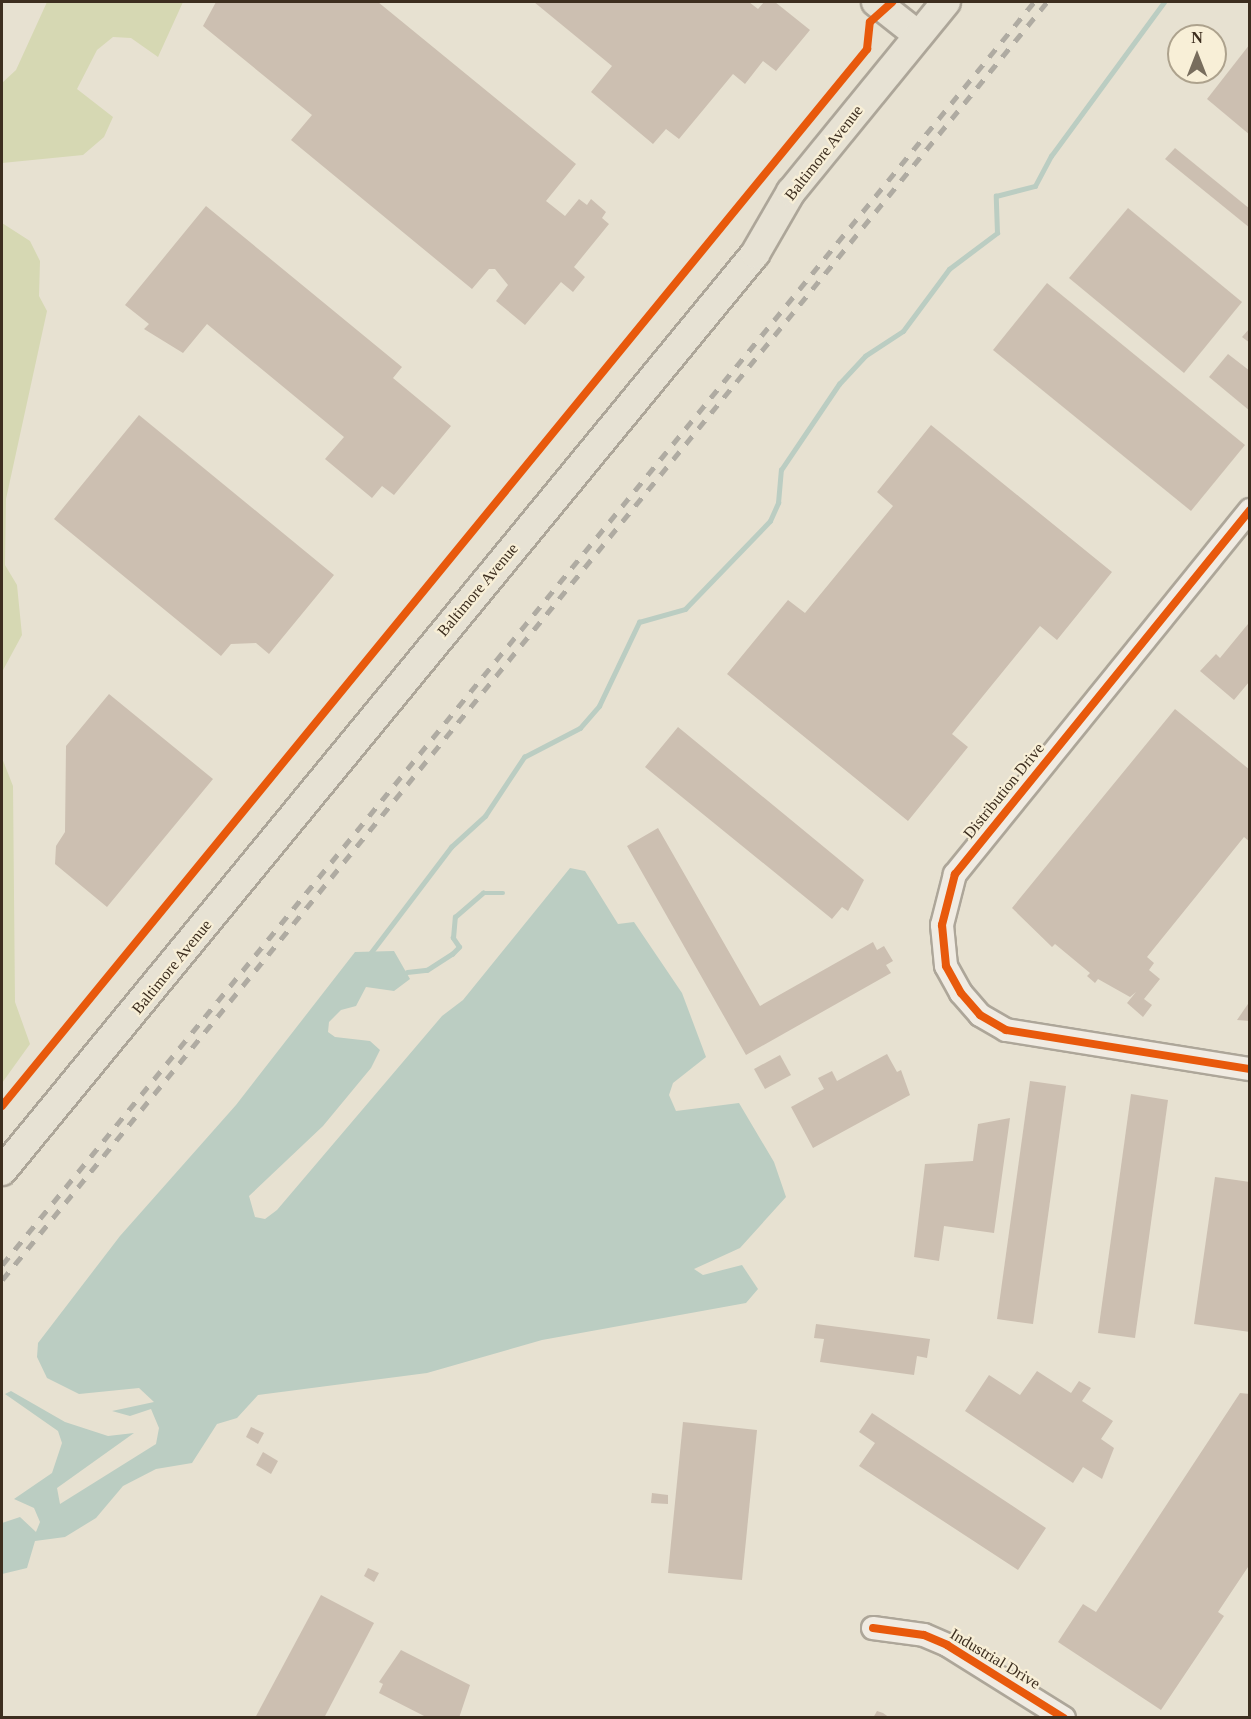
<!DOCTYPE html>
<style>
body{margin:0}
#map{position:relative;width:1251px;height:1719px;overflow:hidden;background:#e7e1d1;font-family:Georgia,serif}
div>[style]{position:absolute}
.green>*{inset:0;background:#d6d8b3}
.water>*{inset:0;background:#bbcdc2}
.stream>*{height:4.5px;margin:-2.25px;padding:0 2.25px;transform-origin:2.25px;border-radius:2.25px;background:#bbcdc2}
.building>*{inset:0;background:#ccbfb1}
.roads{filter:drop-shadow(2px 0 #ada699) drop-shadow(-2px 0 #ada699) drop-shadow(0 2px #ada699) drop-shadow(0 -2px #ada699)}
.minor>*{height:22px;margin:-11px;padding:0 11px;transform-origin:11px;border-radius:11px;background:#f0ebe2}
.major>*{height:28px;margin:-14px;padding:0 14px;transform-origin:14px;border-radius:14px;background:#e7e2d4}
.rail>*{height:4.5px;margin-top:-2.25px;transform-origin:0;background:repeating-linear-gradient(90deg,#afaba2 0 10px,transparent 0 20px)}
.cycleway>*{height:8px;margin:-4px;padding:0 4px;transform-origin:4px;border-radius:4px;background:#e8590c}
span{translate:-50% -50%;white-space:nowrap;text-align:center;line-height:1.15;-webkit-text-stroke:4.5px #f8efd7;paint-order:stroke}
.street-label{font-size:16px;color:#3d2e1f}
.frame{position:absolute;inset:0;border:3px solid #3d2e1f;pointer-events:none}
.north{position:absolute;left:1167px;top:24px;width:60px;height:60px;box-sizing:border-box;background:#f8efd7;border:2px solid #ada28d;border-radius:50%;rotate:0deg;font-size:16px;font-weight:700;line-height:24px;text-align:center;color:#3d2e1f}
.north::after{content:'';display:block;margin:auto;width:21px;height:27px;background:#786d5d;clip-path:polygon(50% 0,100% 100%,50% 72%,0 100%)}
</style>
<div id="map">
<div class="green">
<i style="clip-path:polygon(47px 2px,183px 2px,158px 57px,131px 38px,113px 37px,97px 50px,77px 89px,113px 117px,104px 137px,83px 155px,2px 163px,2px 83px,16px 70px)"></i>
<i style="clip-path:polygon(2px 223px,30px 241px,40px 261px,39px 296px,47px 311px,6px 499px,5px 565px,17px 585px,22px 635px,2px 672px)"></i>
<i style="clip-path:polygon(2px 758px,13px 786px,15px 1002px,30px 1044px,2px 1083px)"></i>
</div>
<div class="water">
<i style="clip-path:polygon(570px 868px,585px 871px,618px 924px,634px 922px,682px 993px,706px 1057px,673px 1083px,669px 1095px,676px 1111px,739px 1103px,774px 1162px,786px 1197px,740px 1248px,694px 1269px,703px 1275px,742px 1265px,758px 1289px,746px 1303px,542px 1340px,427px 1373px,258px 1395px,237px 1418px,217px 1424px,192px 1463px,156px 1469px,123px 1486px,96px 1518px,65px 1537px,35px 1541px,27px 1568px,2px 1574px,2px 1523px,20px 1517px,36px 1532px,40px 1522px,34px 1508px,14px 1499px,52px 1473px,62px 1443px,58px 1431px,5px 1394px,11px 1391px,65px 1422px,108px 1436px,134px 1433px,57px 1488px,60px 1504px,156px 1444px,159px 1428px,151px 1409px,130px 1416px,112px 1411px,154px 1402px,139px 1388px,79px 1394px,47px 1378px,37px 1357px,38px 1343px,120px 1236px,236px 1105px,355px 952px,394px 951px,410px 979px,394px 991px,366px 987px,356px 1006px,341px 1010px,329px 1022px,328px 1032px,335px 1037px,370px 1041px,380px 1050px,371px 1068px,323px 1126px,249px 1196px,255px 1217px,265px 1219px,277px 1210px,442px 1016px,463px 1000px)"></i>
</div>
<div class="stream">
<i style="left:369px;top:955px;width:136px;rotate:-52.8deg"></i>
<i style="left:451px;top:847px;width:46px;rotate:-42.4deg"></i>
<i style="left:485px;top:816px;width:71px;rotate:-56.5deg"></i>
<i style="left:524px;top:757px;width:63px;rotate:-27.4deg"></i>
<i style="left:580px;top:728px;width:29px;rotate:-49deg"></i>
<i style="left:599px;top:706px;width:93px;rotate:-64.5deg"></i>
<i style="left:639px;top:622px;width:48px;rotate:-15.8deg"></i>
<i style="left:685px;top:609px;width:122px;rotate:-46deg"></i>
<i style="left:770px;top:521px;width:20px;rotate:-66deg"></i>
<i style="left:778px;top:503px;width:33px;rotate:-85deg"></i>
<i style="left:781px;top:470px;width:104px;rotate:-56deg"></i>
<i style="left:839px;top:384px;width:38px;rotate:-47deg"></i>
<i style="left:865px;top:356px;width:45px;rotate:-33.3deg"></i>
<i style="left:903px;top:331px;width:77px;rotate:-53.4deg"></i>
<i style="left:949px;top:269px;width:60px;rotate:-36.9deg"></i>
<i style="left:997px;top:233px;width:37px;rotate:-92deg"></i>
<i style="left:996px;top:196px;width:40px;rotate:-14.4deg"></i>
<i style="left:1035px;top:186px;width:34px;rotate:-62deg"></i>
<i style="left:1051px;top:156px;width:191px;rotate:-53.7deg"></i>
<i style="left:407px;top:972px;width:20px;rotate:-6deg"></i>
<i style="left:427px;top:970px;width:30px;rotate:-33deg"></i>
<i style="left:452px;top:954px;width:10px;rotate:-45deg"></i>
<i style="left:459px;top:947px;width:11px;rotate:-124deg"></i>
<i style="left:453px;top:938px;width:21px;rotate:-85deg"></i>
<i style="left:455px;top:917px;width:37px;rotate:-41deg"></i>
<i style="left:483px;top:893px;width:20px"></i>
</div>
<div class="building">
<i style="clip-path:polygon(216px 2px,378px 2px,576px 164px,546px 201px,565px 216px,579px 199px,587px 205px,591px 199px,606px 212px,602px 218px,609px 224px,574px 267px,585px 277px,573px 292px,561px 282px,525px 325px,496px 301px,508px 285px,495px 269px,489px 269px,472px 289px,291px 140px,312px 115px,203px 26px)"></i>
<i style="clip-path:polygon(534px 2px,749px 2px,758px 9px,764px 2px,775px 2px,810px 30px,776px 71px,763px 61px,745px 84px,733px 74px,679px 139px,666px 129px,653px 144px,591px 92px,612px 66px)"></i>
<i style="clip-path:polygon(1250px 44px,1250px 135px,1207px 99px)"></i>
<i style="clip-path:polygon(1175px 148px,1250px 209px,1250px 228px,1165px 159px)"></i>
<i style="clip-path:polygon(206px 206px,402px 367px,393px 378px,451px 426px,394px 495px,382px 486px,372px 498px,325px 459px,344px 437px,207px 324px,183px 353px,144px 329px,149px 324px,125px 305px)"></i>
<i style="clip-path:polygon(1128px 208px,1242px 302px,1184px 373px,1069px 278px)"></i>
<i style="clip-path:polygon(1047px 283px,1245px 445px,1191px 511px,993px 350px)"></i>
<i style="clip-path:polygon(1250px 328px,1250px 343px,1242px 337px)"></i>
<i style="clip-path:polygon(1228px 354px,1250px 371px,1250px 411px,1209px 377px)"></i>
<i style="clip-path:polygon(139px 415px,334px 575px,269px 654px,256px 643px,231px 644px,221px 656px,54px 519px)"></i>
<i style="clip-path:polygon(931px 425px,1112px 572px,1057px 640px,1040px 626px,952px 734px,968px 747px,908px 821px,727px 674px,788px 600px,805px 613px,893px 506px,877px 492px)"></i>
<i style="clip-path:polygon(1248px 624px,1249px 682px,1234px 700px,1200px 671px,1216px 654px,1220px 658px)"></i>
<i style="clip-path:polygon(109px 694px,213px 779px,107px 907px,55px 864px,56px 846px,65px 832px,66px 746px)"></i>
<i style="clip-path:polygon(1175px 709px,1250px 770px,1250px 842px,1244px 837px,1147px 957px,1154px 963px,1149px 970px,1160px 979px,1144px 999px,1152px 1005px,1143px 1017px,1127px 1003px,1136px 992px,1130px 997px,1098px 979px,1095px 983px,1087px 976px,1090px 973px,1055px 944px,1052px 947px,1012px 908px)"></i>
<i style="clip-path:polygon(678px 727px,864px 880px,848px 911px,842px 907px,832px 919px,645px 767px)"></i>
<i style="clip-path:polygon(658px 828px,760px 1006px,873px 942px,877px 950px,884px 946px,893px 961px,886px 965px,891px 973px,746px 1055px,627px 846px)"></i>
<i style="clip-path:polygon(1250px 1001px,1250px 1021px,1237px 1020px)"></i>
<i style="clip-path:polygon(887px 1054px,897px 1072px,901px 1070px,910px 1095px,813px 1148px,791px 1107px,824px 1089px,818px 1078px,832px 1071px,837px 1081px)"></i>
<i style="clip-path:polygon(780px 1055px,791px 1075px,765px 1089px,754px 1069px)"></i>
<i style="clip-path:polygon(1030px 1081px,1066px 1086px,1033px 1324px,997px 1319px)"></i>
<i style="clip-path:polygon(1131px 1094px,1168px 1100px,1135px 1338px,1098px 1333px)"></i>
<i style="clip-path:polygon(1010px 1118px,994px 1233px,944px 1226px,939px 1261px,914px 1257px,925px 1164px,973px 1161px,978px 1124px)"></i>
<i style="clip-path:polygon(1215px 1177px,1250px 1182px,1250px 1332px,1194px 1324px)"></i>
<i style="clip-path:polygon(816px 1324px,930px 1339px,927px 1358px,917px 1356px,914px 1375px,820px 1362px,824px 1339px,814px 1338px)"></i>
<i style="clip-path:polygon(1037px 1371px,1071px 1393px,1079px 1381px,1091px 1388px,1082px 1401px,1113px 1421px,1101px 1439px,1114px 1448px,1102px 1479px,1083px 1467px,1073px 1483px,965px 1411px,989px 1375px,1020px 1395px)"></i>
<i style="clip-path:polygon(1240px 1393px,1250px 1394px,1250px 1564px,1218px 1612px,1224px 1616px,1161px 1710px,1058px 1642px,1083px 1604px,1096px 1612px)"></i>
<i style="clip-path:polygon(872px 1413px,1046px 1528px,1018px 1570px,859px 1466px,875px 1443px,859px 1432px)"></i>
<i style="clip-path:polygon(683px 1422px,757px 1430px,742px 1580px,668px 1573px)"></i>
<i style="clip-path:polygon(251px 1427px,264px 1433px,258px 1444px,246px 1437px)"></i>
<i style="clip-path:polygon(263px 1452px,278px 1461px,271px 1474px,256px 1465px)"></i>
<i style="clip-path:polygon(652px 1493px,668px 1495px,668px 1504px,651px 1503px)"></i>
<i style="clip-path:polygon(368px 1568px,379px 1573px,374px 1582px,364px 1576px)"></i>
<i style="clip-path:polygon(321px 1595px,374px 1623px,324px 1718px,255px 1718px)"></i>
<i style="clip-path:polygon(401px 1650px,470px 1685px,459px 1718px,428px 1718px,379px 1693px,383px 1684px,379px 1682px)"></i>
<i style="clip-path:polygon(877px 1711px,883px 1713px,890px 1718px,873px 1718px)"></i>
</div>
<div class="roads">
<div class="minor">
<i style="left:1250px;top:510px;width:469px;rotate:129deg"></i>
<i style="left:955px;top:874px;width:53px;rotate:104.3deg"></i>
<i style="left:942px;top:925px;width:41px;rotate:84.4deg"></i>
<i style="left:946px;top:966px;width:31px;rotate:61deg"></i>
<i style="left:961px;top:993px;width:29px;rotate:49deg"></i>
<i style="left:980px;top:1015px;width:30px;rotate:30deg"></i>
<i style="left:1006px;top:1030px;width:247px;rotate:9.1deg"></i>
<i style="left:873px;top:1628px;width:51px;rotate:7.8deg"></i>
<i style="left:924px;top:1635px;width:25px;rotate:23deg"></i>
<i style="left:947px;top:1645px;width:138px;rotate:32deg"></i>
</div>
<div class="major">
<i style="left:876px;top:2px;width:53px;rotate:38.2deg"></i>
<i style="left:2px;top:1171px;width:1187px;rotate:-50.61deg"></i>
<i style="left:755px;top:254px;width:72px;rotate:-59.9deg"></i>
<i style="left:791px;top:192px;width:245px;rotate:-50.8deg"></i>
</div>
</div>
<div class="rail">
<i style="left:2px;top:1265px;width:1631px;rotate:-50.75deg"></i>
<i style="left:2px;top:1280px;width:1651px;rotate:-50.73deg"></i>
</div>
<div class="cycleway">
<i style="left:1250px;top:510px;width:469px;rotate:129deg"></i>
<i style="left:955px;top:874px;width:53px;rotate:104.3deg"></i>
<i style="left:942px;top:925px;width:41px;rotate:84.4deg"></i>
<i style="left:946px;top:966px;width:31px;rotate:61deg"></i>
<i style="left:961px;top:993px;width:29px;rotate:49deg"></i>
<i style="left:980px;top:1015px;width:30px;rotate:30deg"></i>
<i style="left:1006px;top:1030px;width:247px;rotate:9.1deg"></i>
<i style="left:2px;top:1106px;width:1366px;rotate:-50.7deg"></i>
<i style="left:867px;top:49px;width:27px;rotate:-84deg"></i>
<i style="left:870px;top:22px;width:30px;rotate:-42deg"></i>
<i style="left:873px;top:1628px;width:51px;rotate:7.8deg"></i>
<i style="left:924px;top:1635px;width:25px;rotate:23deg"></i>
<i style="left:947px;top:1645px;width:138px;rotate:32deg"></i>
</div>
<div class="street-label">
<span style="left:824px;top:153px;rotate:-52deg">Baltimore Avenue</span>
<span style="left:478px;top:590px;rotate:-50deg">Baltimore Avenue</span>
<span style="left:1004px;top:791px;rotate:-51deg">Distribution Drive</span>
<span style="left:172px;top:967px;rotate:-51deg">Baltimore Avenue</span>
<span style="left:995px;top:1659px;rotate:31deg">Industrial Drive</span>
</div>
<div class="frame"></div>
<div class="north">N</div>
</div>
